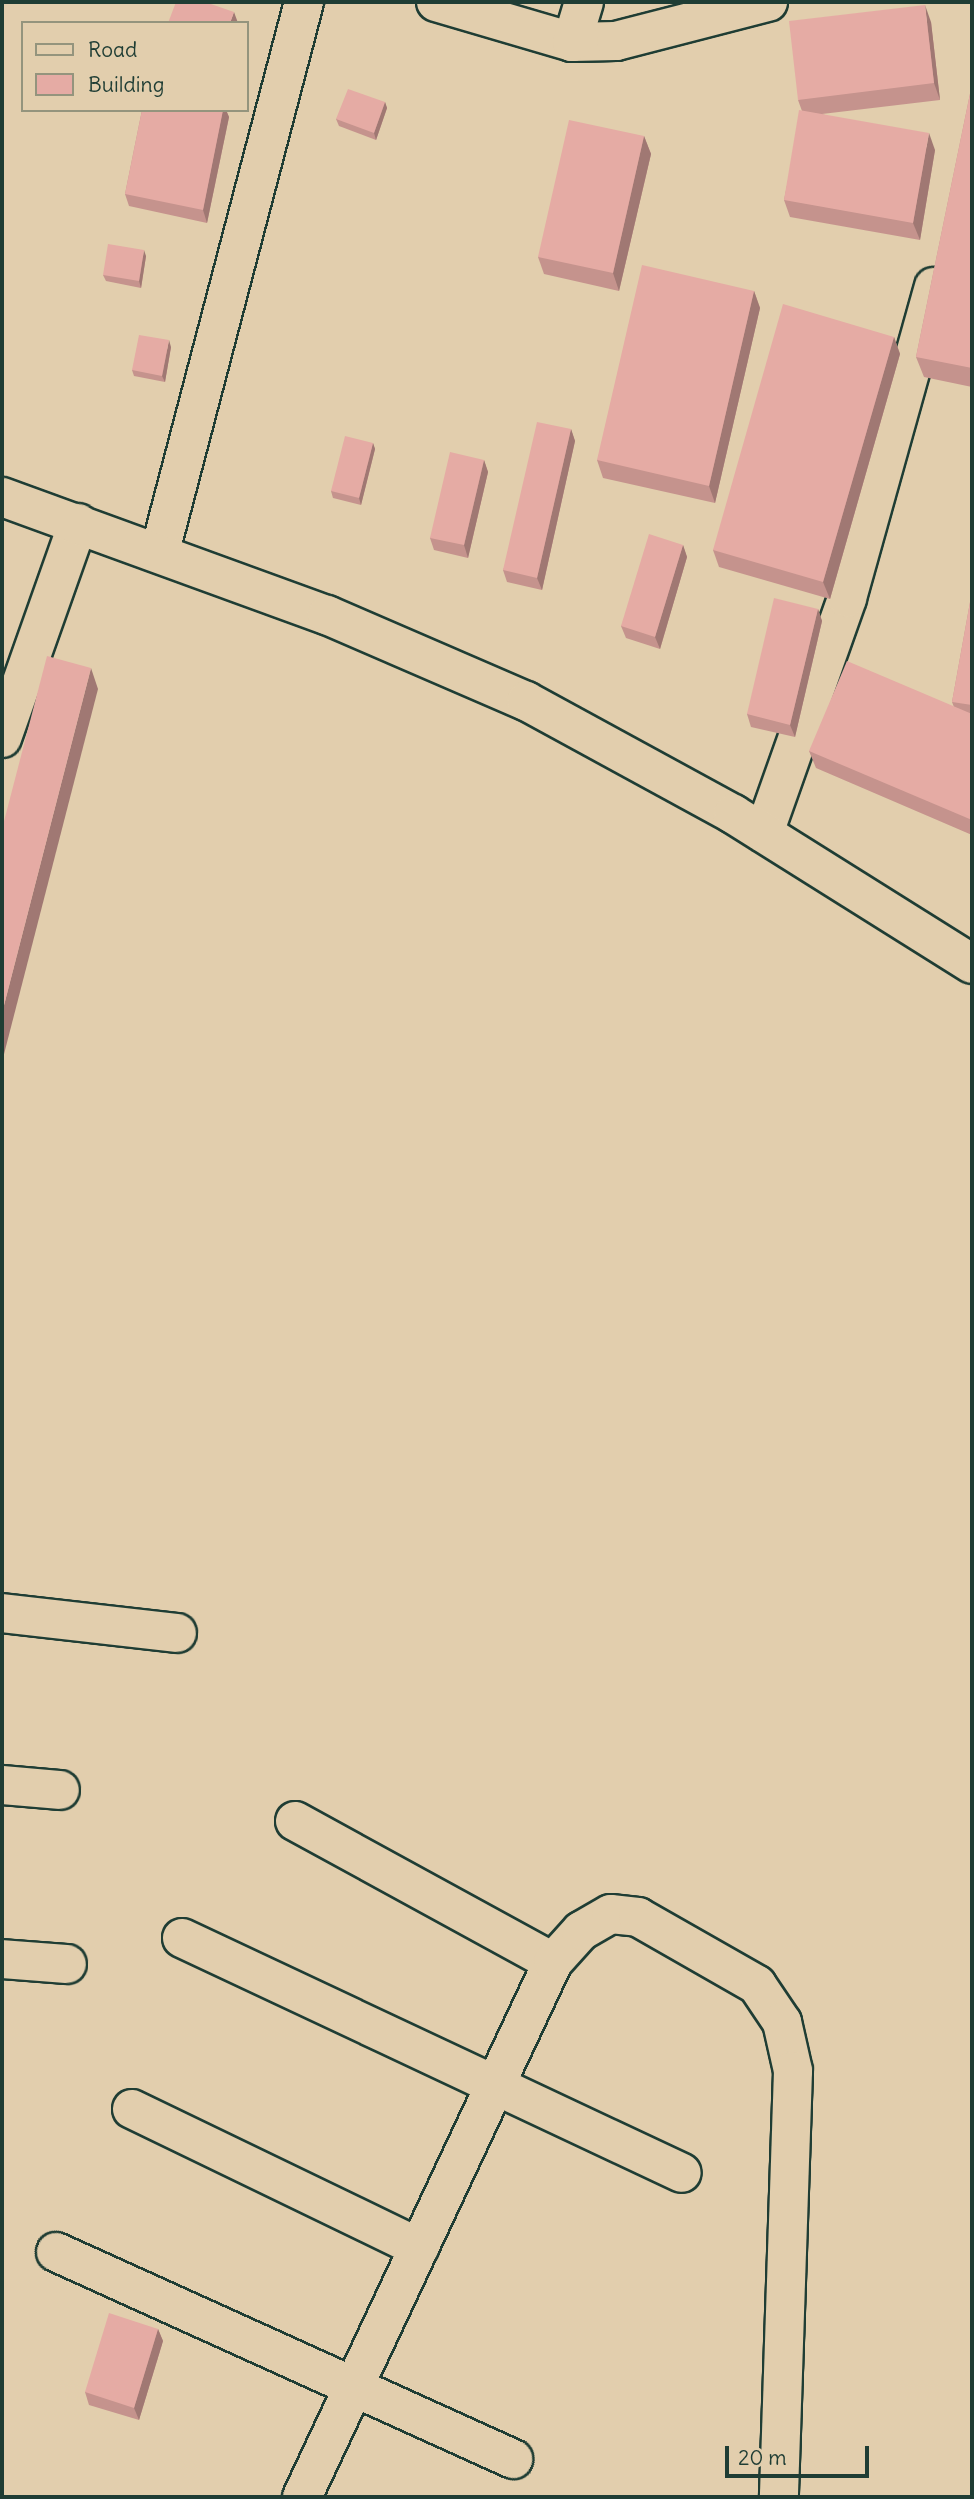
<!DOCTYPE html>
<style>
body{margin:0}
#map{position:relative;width:974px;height:2499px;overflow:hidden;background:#e2cead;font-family:Delius,sans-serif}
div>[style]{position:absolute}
.roads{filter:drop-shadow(2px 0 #1f3d34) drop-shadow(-2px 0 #1f3d34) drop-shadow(0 2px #1f3d34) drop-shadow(0 -2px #1f3d34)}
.minor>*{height:38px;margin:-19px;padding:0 19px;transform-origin:19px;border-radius:19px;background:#e2cead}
.highway>*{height:38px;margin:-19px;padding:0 19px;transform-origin:19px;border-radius:19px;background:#e2cead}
.wall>*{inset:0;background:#c5938d}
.shaded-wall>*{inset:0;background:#a07873}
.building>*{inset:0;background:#e5aba4}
span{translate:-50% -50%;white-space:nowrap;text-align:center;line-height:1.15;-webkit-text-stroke:6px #e2cead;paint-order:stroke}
.frame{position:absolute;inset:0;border:4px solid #1f3d34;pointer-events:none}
.legend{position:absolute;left:21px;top:21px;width:228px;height:91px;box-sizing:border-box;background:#e2cead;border:2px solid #94947d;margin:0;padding:9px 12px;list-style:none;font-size:21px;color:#1f3d34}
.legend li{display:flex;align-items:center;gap:14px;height:35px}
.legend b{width:35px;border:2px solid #94947d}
.scale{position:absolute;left:725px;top:2446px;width:144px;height:32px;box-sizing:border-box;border:4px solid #1f3d34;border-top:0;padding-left:9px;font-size:21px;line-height:24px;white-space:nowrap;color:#1f3d34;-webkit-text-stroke:5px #e2cead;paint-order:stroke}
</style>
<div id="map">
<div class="roads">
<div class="minor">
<i style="left:436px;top:2px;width:142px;rotate:16.4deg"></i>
<i style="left:572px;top:42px;width:44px;rotate:-1.3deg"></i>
<i style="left:616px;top:41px;width:157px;rotate:-14.4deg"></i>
<i style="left:572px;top:42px;width:42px;rotate:-73.3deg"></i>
<i style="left:160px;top:551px;width:568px;rotate:-75.3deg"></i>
<i style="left:2px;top:738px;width:228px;rotate:-70.5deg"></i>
<i style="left:764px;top:833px;width:249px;rotate:-70.5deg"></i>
<i style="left:847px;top:598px;width:323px;rotate:-74.4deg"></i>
<i style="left:2px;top:1613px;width:176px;rotate:6.5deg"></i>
<i style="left:2px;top:1785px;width:58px;rotate:4.9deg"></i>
<i style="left:295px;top:1821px;width:294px;rotate:28.7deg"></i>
<i style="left:182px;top:1938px;width:552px;rotate:25.17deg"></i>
<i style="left:2px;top:1959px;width:65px;rotate:4.4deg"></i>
<i style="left:132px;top:2109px;width:319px;rotate:25.8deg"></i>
<i style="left:56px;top:2252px;width:502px;rotate:24.37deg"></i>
<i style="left:302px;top:2497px;width:591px;rotate:-64.87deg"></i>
<i style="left:553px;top:1962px;width:42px;rotate:-47.9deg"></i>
<i style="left:581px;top:1931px;width:34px;rotate:-30deg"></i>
<i style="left:611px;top:1914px;width:27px;rotate:6deg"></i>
<i style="left:638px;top:1917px;width:137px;rotate:29.7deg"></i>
<i style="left:757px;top:1985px;width:45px;rotate:56deg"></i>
<i style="left:782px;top:2022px;width:50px;rotate:77.3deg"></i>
<i style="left:793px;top:2071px;width:426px;rotate:91.9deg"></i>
</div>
<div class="highway">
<i style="left:2px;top:497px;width:346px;rotate:20deg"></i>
<i style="left:327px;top:615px;width:217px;rotate:23.4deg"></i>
<i style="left:526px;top:701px;width:236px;rotate:28.6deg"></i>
<i style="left:733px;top:814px;width:282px;rotate:32.1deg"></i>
</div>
</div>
<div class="wall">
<i style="clip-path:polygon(931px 22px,940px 100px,822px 114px,935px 150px,920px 240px,790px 217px,784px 200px,802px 111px,798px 100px)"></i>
<i style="clip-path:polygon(972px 84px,972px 387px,924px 377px,916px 357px)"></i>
<i style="clip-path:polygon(385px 102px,387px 108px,376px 140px,339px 126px,336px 119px)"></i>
<i style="clip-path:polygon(142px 110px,226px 110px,229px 117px,207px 223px,129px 206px,125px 194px)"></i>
<i style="clip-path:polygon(644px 136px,651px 154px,619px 291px,544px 274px,538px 257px)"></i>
<i style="clip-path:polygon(146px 256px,141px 288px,106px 281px,103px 275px)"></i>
<i style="clip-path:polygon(754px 291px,760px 308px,715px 503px,603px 478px,597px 460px)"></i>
<i style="clip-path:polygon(894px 337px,900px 354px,830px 599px,719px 567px,713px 550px)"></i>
<i style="clip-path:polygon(171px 347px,165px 382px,134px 376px,132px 370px)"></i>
<i style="clip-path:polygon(571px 429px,575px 441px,542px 590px,507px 582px,503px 570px)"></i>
<i style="clip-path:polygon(373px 443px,375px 449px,361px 505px,333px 498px,331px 491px)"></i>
<i style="clip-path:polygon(484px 460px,488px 472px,468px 558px,434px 550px,430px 538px)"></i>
<i style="clip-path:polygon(683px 545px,687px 557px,660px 649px,626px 638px,621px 626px)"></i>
<i style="clip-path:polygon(972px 591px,972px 835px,816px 768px,809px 751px,954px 707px,952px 702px)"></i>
<i style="clip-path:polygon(818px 609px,822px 621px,795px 737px,751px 727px,747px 714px)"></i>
<i style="clip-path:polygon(158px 2329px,163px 2341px,139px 2420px,89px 2405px,85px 2392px)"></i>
</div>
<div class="shaded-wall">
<i style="clip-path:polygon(925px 5px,931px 22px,940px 100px,934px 83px)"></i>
<i style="clip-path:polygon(234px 12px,238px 23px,230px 23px)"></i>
<i style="clip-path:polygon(385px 102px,387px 108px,376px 140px,374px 133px)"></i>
<i style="clip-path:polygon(223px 110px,226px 110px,229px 117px,207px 223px,203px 210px)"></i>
<i style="clip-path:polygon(929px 133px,935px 150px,920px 240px,913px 223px)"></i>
<i style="clip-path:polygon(644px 136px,651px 154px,619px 291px,613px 273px)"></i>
<i style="clip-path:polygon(144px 250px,146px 256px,141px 288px,139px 281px)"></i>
<i style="clip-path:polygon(754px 291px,760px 308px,715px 503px,709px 486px)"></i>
<i style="clip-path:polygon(894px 337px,900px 354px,830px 599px,823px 582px)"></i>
<i style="clip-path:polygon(169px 340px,171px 347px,165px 382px,162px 376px)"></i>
<i style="clip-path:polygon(571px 429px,575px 441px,542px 590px,537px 578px)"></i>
<i style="clip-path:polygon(373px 443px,375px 449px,361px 505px,359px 498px)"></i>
<i style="clip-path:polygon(484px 460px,488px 472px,468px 558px,464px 545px)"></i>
<i style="clip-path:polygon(683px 545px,687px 557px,660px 649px,655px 637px)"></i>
<i style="clip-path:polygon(818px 609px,822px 621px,795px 737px,790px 725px)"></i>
<i style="clip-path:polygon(91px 668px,98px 689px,3px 1058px,2px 1054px,2px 1013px)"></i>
<i style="clip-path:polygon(158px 2329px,163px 2341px,139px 2420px,134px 2408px)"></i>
</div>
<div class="building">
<i style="clip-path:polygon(176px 2px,205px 2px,234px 12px,230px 23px,168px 23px)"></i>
<i style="clip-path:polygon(925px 5px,934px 83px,798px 100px,789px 21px)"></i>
<i style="clip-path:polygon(972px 84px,972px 368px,916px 357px)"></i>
<i style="clip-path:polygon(348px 89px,385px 102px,374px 133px,336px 119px)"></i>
<i style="clip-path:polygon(142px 110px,223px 110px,203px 210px,125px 194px)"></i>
<i style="clip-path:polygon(799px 110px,929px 133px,913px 223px,784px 200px)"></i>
<i style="clip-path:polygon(569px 120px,644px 136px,613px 273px,538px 257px)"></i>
<i style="clip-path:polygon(108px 244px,144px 250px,139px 281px,103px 275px)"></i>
<i style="clip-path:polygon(642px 265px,754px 291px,709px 486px,597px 460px)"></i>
<i style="clip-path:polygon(783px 304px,894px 337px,823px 582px,713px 550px)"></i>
<i style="clip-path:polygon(139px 335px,169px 340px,162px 376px,132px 370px)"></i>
<i style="clip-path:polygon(537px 422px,571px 429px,537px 578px,503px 570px)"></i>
<i style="clip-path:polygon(345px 436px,373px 443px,359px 498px,331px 491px)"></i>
<i style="clip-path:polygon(450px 452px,484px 460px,464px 545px,430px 538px)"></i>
<i style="clip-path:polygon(649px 534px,683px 545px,655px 637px,621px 626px)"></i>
<i style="clip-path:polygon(972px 591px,972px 705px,952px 702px)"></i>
<i style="clip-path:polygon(774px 598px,818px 609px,790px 725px,747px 714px)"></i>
<i style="clip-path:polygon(47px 656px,91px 668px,2px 1013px,2px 829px)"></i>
<i style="clip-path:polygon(847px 661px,972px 714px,972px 820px,809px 751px)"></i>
<i style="clip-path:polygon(109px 2313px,158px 2329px,134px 2408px,85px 2392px)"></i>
</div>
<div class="frame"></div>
<ul class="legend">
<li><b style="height:9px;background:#e2cead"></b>Road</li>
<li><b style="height:19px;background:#e5aba4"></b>Building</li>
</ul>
<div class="scale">20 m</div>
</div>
